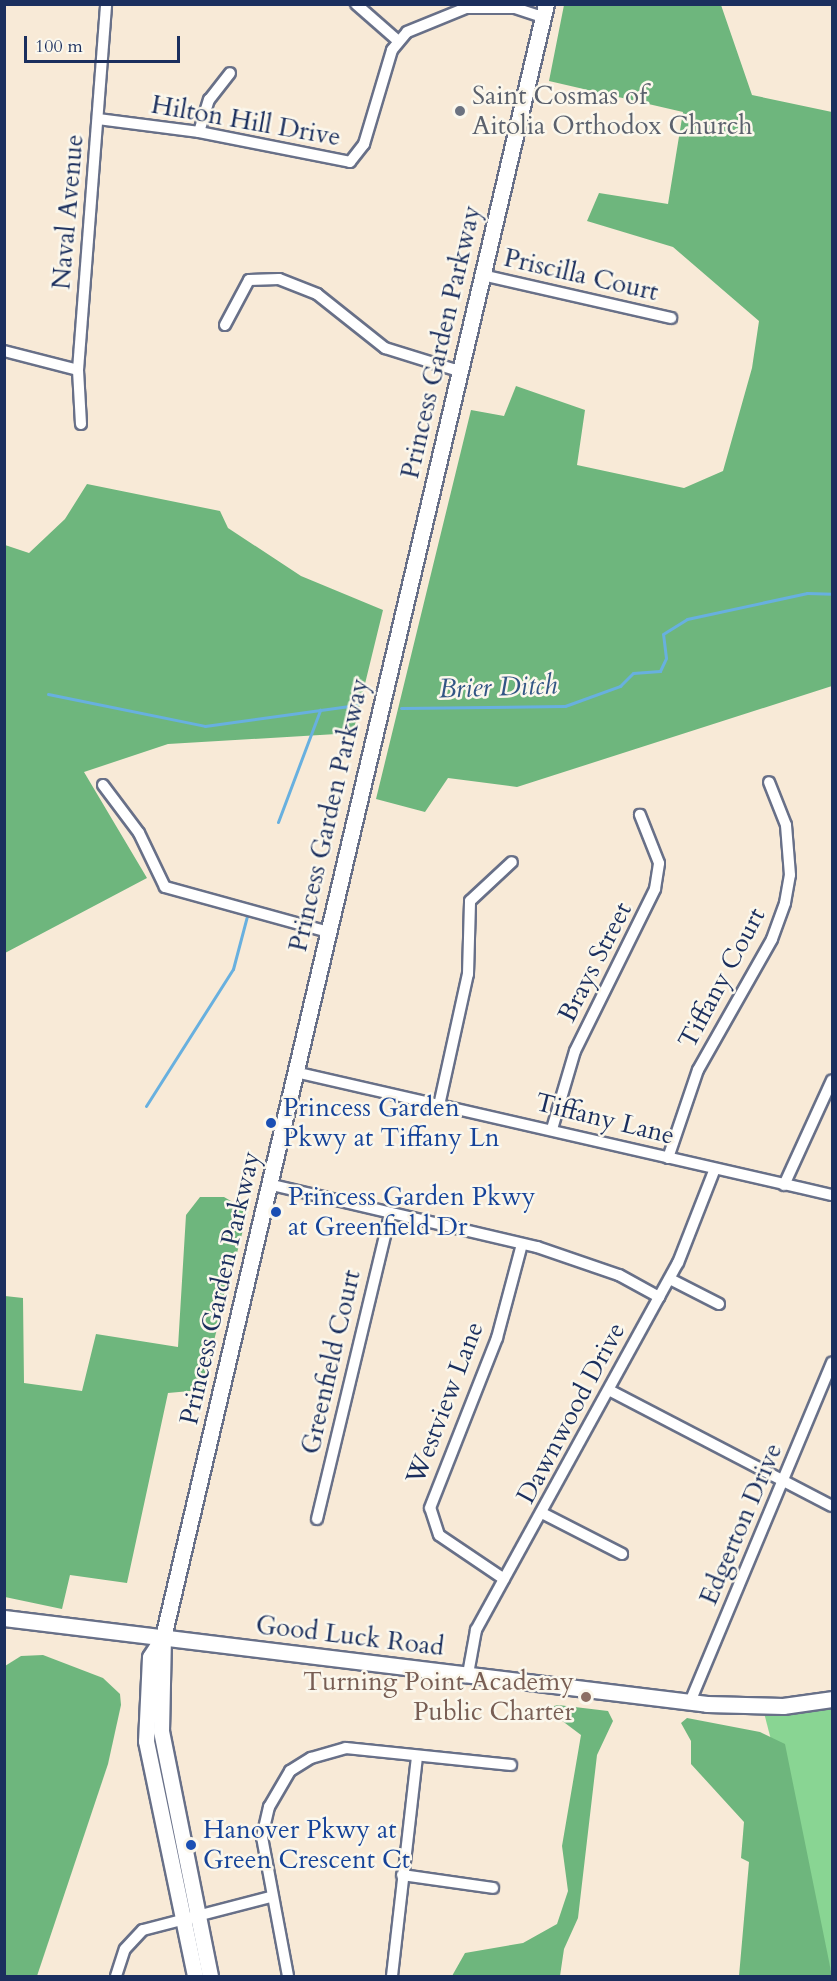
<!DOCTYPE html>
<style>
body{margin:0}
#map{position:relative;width:837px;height:1981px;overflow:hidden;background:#f8ead7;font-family:Cardo,serif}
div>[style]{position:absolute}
.green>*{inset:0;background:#89d593}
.forest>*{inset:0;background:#6eb67d}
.stream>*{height:3px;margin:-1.5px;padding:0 1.5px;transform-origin:1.5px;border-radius:1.5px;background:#68b0df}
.roads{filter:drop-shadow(2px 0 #687088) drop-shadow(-2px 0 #687088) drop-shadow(0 2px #687088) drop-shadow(0 -2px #687088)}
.street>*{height:10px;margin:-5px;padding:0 5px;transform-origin:5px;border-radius:5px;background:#fff}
.secondary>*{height:15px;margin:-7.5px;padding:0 7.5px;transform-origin:7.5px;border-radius:7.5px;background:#fff}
.dots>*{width:16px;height:16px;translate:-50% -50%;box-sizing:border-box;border:3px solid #fbf7ec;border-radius:50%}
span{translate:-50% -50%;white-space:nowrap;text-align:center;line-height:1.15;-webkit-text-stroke:5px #fbf7ec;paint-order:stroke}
.worship-label{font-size:26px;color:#5b616d}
.left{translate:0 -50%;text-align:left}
.street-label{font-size:26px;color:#1b2f5e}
.transit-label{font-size:26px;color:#164399}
.education-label{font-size:26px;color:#785e54}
.right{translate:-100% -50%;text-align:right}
.water-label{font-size:27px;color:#325685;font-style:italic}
.frame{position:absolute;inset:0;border:6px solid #1b2f5e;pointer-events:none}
.scale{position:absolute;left:24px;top:36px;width:156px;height:27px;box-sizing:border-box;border:3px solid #1b2f5e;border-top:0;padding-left:8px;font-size:18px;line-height:21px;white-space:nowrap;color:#1b2f5e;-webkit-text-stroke:4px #fbf7ec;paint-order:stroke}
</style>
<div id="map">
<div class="green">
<i style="clip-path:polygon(832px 1699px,832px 1976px,762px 1705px)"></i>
</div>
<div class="forest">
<i style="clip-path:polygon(564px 5px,721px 5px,752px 95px,832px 112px,832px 686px,517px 787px,448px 778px,425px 812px,376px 799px,471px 410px,504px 416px,516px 386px,585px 410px,577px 465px,684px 488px,723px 471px,752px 368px,759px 321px,673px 247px,587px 221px,599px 193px,668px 204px,683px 112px,549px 81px)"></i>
<i style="clip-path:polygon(87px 484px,220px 511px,228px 528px,301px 576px,383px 610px,353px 733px,168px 744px,84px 772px,147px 878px,5px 953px,5px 545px,29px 553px,65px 519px)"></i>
<i style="clip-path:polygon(200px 1197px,224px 1197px,248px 1211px,201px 1390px,168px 1393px,127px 1583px,70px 1575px,62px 1609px,5px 1597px,5px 1296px,23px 1298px,24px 1383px,82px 1391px,96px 1334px,178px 1347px,186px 1215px)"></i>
<i style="clip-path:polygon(43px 1655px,103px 1678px,120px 1694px,121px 1705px,108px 1764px,37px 1976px,5px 1976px,5px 1666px,21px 1656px)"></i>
<i style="clip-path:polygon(558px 1705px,608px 1711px,613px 1721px,597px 1755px,578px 1918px,564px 1949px,560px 1976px,452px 1976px,465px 1953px,523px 1943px,557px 1924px,568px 1891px,562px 1846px,581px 1735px,557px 1717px,550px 1707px)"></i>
<i style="clip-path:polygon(687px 1718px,760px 1732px,785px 1744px,832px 1976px,739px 1976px,749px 1862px,741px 1858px,744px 1822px,691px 1764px,691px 1741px,681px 1723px)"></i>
</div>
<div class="stream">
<i style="left:48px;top:694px;width:160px;rotate:11.5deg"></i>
<i style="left:205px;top:726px;width:153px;rotate:-7.9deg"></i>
<i style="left:401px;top:708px;width:164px;rotate:-0.7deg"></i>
<i style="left:565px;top:706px;width:59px;rotate:-20deg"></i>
<i style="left:620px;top:686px;width:18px;rotate:-45deg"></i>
<i style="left:633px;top:673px;width:27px;rotate:-4deg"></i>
<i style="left:660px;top:671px;width:14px;rotate:-65deg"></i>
<i style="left:666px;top:658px;width:24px;rotate:-97deg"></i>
<i style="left:663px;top:634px;width:28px;rotate:-32deg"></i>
<i style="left:687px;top:619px;width:123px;rotate:-12.2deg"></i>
<i style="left:807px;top:593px;width:25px;rotate:2deg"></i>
<i style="left:278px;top:822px;width:120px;rotate:-69.4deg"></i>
<i style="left:146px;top:1106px;width:162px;rotate:-57.6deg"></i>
<i style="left:233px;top:969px;width:55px;rotate:-75.2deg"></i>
</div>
<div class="roads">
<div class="street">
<i style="left:356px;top:4px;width:55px;rotate:41.3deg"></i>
<i style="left:98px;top:119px;width:102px;rotate:7.3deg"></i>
<i style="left:199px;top:132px;width:154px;rotate:11.2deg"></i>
<i style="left:350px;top:162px;width:23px;rotate:-52deg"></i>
<i style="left:364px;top:144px;width:98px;rotate:-73.4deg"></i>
<i style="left:392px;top:50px;width:23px;rotate:-50deg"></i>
<i style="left:407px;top:32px;width:64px;rotate:-22.1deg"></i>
<i style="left:466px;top:8px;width:49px"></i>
<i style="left:515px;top:8px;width:28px;rotate:18deg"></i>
<i style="left:199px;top:132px;width:34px;rotate:-73deg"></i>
<i style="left:209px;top:100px;width:34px;rotate:-52deg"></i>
<i style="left:482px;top:275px;width:194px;rotate:12.8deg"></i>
<i style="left:225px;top:325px;width:51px;rotate:-61.9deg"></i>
<i style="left:249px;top:280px;width:30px;rotate:-2deg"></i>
<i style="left:279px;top:279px;width:41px;rotate:21.5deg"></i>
<i style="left:317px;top:294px;width:87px;rotate:38.5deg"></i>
<i style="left:385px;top:348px;width:77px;rotate:17.3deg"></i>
<i style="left:4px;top:351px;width:76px;rotate:14.4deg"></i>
<i style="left:81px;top:424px;width:54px;rotate:-93.2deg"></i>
<i style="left:78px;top:370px;width:367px;rotate:-85.6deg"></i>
<i style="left:103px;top:785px;width:60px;rotate:53.1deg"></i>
<i style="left:139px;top:833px;width:60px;rotate:64.3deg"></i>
<i style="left:165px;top:887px;width:166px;rotate:15.4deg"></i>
<i style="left:295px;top:1072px;width:551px;rotate:12.9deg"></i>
<i style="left:440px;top:1101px;width:130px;rotate:-77.6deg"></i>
<i style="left:468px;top:974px;width:73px;rotate:-88.4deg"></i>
<i style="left:470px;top:901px;width:57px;rotate:-42.9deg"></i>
<i style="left:552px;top:1129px;width:81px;rotate:-73.6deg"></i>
<i style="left:575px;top:1051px;width:181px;rotate:-63.7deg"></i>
<i style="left:655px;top:889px;width:26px;rotate:-81deg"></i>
<i style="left:659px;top:863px;width:52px;rotate:-111.6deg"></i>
<i style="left:668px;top:1158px;width:93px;rotate:-71.2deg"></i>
<i style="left:698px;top:1070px;width:150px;rotate:-60.5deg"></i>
<i style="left:772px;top:939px;width:38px;rotate:-70deg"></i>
<i style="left:785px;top:903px;width:28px;rotate:-80deg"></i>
<i style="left:790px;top:875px;width:50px;rotate:-94.6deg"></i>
<i style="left:786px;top:825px;width:46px;rotate:-111.6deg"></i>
<i style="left:268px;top:1184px;width:276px;rotate:13.2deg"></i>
<i style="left:537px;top:1247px;width:87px;rotate:18.9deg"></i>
<i style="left:619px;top:1275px;width:46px;rotate:28.8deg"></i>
<i style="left:784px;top:1185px;width:115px;rotate:-65.4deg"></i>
<i style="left:670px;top:1279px;width:55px;rotate:27deg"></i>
<i style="left:609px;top:1390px;width:251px;rotate:27.5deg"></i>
<i style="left:542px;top:1513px;width:90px;rotate:27.1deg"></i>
<i style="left:317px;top:1519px;width:313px;rotate:-76.5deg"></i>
<i style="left:504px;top:1579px;width:78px;rotate:-145.9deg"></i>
<i style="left:439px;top:1535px;width:28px;rotate:-108deg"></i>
<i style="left:430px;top:1508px;width:183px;rotate:-68.5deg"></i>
<i style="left:497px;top:1338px;width:97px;rotate:-75.1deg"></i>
<i style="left:468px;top:1674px;width:45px;rotate:-79.7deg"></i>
<i style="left:476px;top:1630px;width:419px;rotate:-61.2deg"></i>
<i style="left:678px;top:1263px;width:99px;rotate:-68.6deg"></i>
<i style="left:690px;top:1702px;width:368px;rotate:-67.3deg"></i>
<i style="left:402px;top:1875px;width:92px;rotate:8.1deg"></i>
<i style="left:116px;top:1976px;width:28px;rotate:-72deg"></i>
<i style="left:125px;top:1949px;width:26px;rotate:-47deg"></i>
<i style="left:143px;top:1930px;width:132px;rotate:-14.5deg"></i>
<i style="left:288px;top:1976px;width:141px;rotate:-100.6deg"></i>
<i style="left:262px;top:1837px;width:31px;rotate:-77deg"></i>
<i style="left:269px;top:1807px;width:42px;rotate:-59.7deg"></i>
<i style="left:290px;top:1771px;width:25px;rotate:-32deg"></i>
<i style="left:311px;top:1758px;width:36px;rotate:-16deg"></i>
<i style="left:346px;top:1748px;width:166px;rotate:5.9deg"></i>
<i style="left:392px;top:1976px;width:221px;rotate:-83.5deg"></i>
</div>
<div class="secondary">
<i style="left:4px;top:1618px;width:708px;rotate:6.97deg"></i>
<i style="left:707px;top:1704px;width:76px;rotate:1.5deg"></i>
<i style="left:783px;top:1706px;width:49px;rotate:-8.1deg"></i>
<i style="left:163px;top:1637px;width:24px;rotate:123deg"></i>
<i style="left:150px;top:1657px;width:84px;rotate:92.7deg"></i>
<i style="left:146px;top:1741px;width:240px;rotate:78.2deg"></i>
<i style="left:210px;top:1976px;width:250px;rotate:-101.3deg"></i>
<i style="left:161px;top:1731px;width:94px;rotate:-88.8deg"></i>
<i style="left:163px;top:1637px;width:1677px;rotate:-76.8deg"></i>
</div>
</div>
<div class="dots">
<i style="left:460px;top:111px;background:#6b7280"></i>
<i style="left:271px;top:1123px;background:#1a4fb4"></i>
<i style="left:276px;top:1212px;background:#1a4fb4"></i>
<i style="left:586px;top:1697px;background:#8d6e63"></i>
<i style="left:191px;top:1845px;background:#1a4fb4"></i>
</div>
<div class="worship-label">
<span class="left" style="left:472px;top:111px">Saint Cosmas of<br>Aitolia Orthodox Church</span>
</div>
<div class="street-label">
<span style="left:246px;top:121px;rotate:10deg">Hilton Hill Drive</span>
<span style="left:68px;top:212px;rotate:-85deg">Naval Avenue</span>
<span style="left:581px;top:275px;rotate:13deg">Priscilla Court</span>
<span style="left:441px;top:342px;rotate:-77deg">Princess Garden Parkway</span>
<span style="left:329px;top:815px;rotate:-77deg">Princess Garden Parkway</span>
<span style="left:595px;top:962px;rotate:-63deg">Brays Street</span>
<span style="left:722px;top:978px;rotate:-62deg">Tiffany Court</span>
<span style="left:605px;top:1119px;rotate:14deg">Tiffany Lane</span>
<span style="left:220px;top:1288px;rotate:-77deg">Princess Garden Parkway</span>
<span style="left:331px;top:1362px;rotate:-77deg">Greenfield Court</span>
<span style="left:445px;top:1403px;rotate:-69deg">Westview Lane</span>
<span style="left:571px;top:1413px;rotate:-62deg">Dawnwood Drive</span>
<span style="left:741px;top:1524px;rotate:-67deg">Edgerton Drive</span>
<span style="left:350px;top:1636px;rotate:7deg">Good Luck Road</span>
</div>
<div class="transit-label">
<span class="left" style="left:283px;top:1123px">Princess Garden<br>Pkwy at Tiffany Ln</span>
<span class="left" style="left:288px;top:1212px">Princess Garden Pkwy<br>at Greenfield Dr</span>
<span class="left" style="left:203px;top:1845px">Hanover Pkwy at<br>Green Crescent Ct</span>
</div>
<div class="education-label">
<span class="right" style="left:574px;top:1697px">Turning Point Academy<br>Public Charter</span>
</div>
<div class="water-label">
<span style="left:498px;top:687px;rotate:-2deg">Brier Ditch</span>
</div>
<div class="frame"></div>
<div class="scale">100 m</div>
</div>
